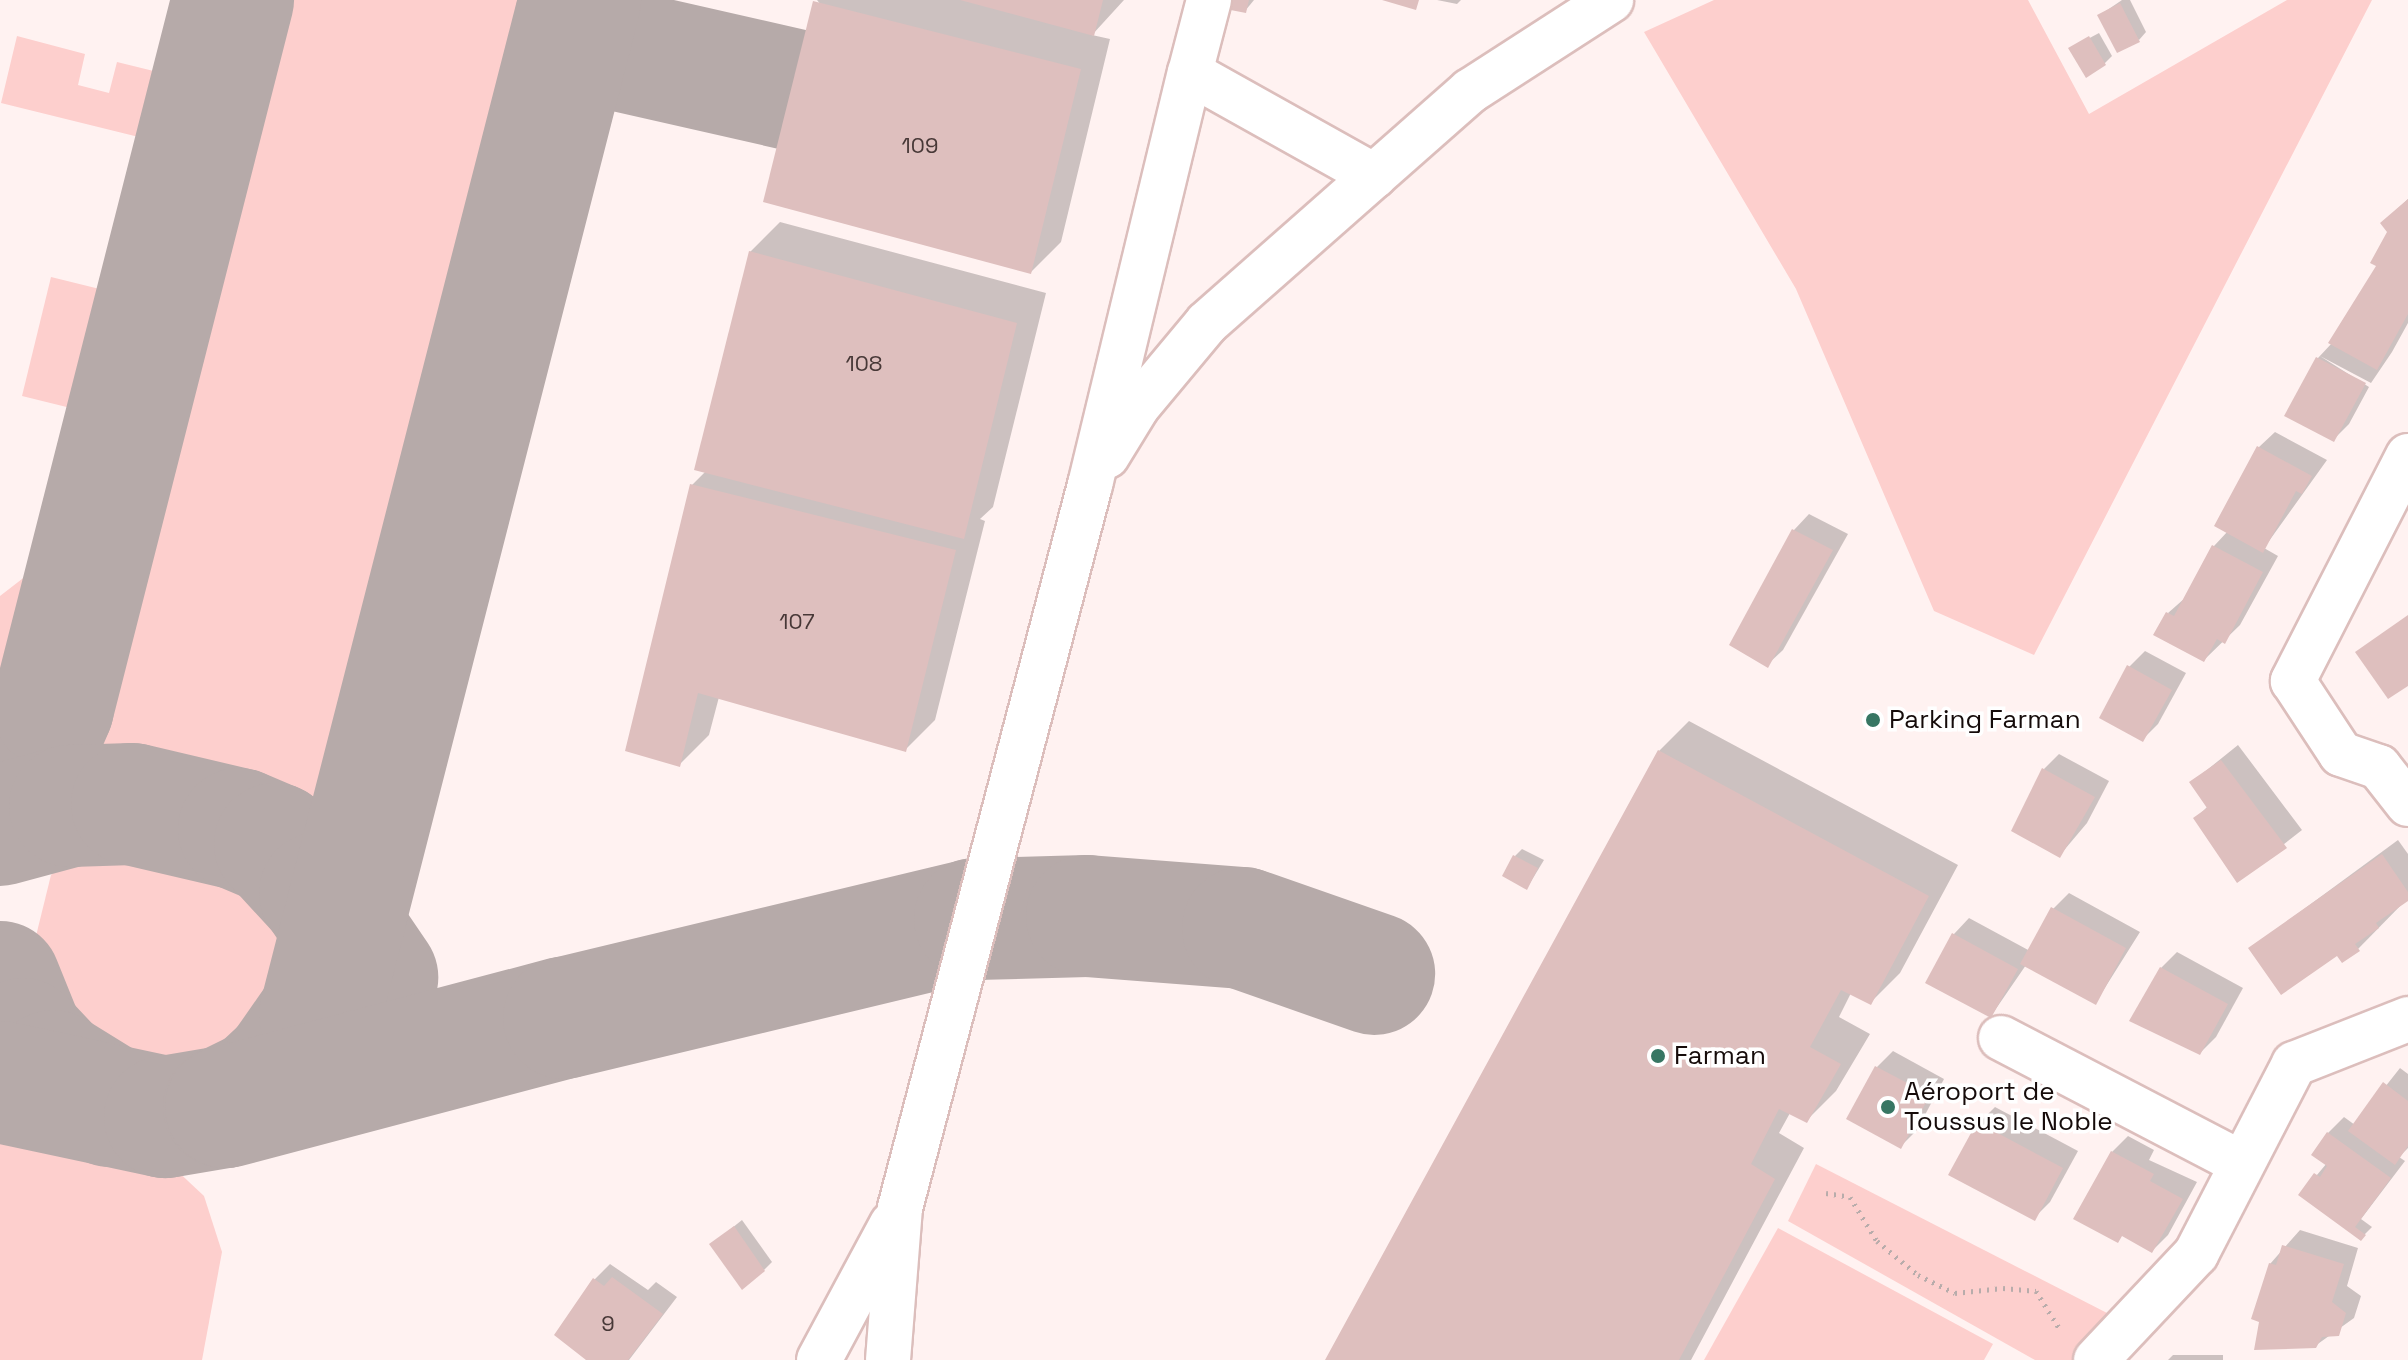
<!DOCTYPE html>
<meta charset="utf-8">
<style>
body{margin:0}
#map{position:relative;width:2408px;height:1360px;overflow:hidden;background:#fff2f1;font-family:"Space Grotesk",sans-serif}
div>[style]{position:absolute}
.green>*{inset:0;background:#fdcfcd}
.shadow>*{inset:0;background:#0003}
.taxiway>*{height:122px;margin:-61px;padding:0 61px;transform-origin:61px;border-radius:61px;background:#b6aaa9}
.building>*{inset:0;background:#debfbe}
.path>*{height:5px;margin-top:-2.5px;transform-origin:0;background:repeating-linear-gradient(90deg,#b8acab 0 2px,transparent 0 8px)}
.roads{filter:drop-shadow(2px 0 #dcbebc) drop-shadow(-2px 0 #dcbebc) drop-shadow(0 2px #dcbebc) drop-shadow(0 -2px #dcbebc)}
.minor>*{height:44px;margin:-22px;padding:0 22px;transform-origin:22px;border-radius:22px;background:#fff}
.dots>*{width:22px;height:22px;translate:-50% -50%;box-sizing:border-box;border:4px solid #fff;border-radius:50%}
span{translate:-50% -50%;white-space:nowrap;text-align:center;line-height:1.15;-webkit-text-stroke:7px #fff;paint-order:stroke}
.number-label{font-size:22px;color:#473837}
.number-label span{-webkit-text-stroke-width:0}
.poi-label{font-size:26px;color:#150b0a}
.left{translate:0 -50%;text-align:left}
</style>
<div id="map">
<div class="green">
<i style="clip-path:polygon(272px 0,549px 0,348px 791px,334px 806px,316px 808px,102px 750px,91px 734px,91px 709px)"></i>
<i style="clip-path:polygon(1714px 0,2028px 0,2089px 114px,2287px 0,2372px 0,2034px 655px,1934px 611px,1796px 289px,1644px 32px)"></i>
<i style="clip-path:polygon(17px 36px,85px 54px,78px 85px,109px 93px,117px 62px,178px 77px,163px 143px,1px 103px)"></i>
<i style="clip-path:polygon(51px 277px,124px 295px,95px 414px,22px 396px)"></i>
<i style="clip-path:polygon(59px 558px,19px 708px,0 746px,0 596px,44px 562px)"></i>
<i style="clip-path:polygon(145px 831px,247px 862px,281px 886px,298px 913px,306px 936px,305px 966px,268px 1034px,235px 1061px,200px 1071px,153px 1072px,103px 1051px,60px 1017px,46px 995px,36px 936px,51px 875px,86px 844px,118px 832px)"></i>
<i style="clip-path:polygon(0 1121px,59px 1125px,112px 1138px,172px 1166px,204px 1196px,222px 1252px,202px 1360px,0 1360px)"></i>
<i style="clip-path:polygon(1816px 1164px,2107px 1313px,2074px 1360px,2035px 1360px,1788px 1221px)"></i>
<i style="clip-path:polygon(1778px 1228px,1993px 1344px,1984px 1360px,1704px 1360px)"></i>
</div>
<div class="shadow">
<i style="clip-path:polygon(817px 0,1124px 0,1092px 35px,1110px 39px,1061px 242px,1031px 272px)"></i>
<i style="clip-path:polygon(1214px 0,1254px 0,1245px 11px)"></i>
<i style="clip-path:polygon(1437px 0,1461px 0,1457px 4px)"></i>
<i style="clip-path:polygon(2122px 0,2130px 0,2146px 32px,2139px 40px,2100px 15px)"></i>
<i style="clip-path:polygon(2099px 33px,2112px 56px,2104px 64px,2071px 48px)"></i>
<i style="clip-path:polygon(2408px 199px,2408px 323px,2392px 352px,2371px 383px,2320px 356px,2369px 387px,2349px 424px,2333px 440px,2287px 415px,2318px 358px,2332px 343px,2378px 268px,2388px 233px,2382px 223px)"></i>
<i style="clip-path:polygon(780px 222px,1046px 293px,993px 507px,980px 519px,985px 521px,935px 720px,905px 750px,719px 697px,709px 735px,679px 765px,692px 485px,706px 471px,750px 252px)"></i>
<i style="clip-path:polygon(2275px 432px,2327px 460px,2264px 548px,2278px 556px,2240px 625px,2204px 660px,2168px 613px,2185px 598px,2214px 546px,2228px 531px,2259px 447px)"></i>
<i style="clip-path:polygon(1809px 514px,1848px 534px,1783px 650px,1767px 665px,1794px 530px)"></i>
<i style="clip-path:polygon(2145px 651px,2186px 673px,2158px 724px,2142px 740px,2129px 667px)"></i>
<i style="clip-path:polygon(1689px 721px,1958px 865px,1900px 973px,1870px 1003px,1851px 993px,1839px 1017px,1870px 1034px,1836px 1091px,1806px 1121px,1790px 1113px,1779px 1133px,1804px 1148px,1691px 1360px,1327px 1360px,1659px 751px)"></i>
<i style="clip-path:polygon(2238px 745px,2302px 830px,2238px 880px,2195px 819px,2208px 806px,2192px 782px)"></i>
<i style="clip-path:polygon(2059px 754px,2109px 781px,2087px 823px,2060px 855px,2044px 769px)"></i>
<i style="clip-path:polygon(2398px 840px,2408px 854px,2408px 898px,2358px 949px,2338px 954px,2251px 948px)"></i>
<i style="clip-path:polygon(1522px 849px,1544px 860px,1527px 888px,1515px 856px)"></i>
<i style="clip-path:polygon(2069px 893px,2140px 932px,2096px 1002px,2026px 965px,1991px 1016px,1927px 982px,1954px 934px,1969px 918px,2030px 951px,2053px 909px)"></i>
<i style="clip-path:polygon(2177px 952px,2243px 988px,2216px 1037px,2200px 1053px,2161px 968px)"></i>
<i style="clip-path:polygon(1893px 1051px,1944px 1079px,1917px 1130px,1901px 1146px,1877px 1067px)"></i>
<i style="clip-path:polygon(2400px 1068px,2408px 1074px,2408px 1148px,2399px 1157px,2405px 1161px,2361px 1219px,2372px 1227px,2361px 1238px,2301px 1194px,2327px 1163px,2313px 1154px,2328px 1133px,2344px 1117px,2355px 1125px)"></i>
<i style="clip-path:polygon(1995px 1107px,2078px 1151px,2050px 1202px,2034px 1218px,1951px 1174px,1979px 1123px)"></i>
<i style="clip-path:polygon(2128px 1136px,2154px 1150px,2149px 1160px,2197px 1182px,2168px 1235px,2152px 1251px,2123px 1234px,2112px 1152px)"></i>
<i style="clip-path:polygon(742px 1220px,772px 1262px,764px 1270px,712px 1244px)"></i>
<i style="clip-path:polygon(2300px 1230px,2358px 1248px,2347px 1286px,2361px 1296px,2354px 1318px,2315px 1346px,2270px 1264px)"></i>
<i style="clip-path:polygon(610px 1264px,648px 1290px,656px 1282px,677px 1297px,629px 1360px,589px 1360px,594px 1280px)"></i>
<i style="clip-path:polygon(2173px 1355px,2223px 1355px,2223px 1360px,2168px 1360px)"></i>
</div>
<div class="taxiway">
<i style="left:576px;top:17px;width:27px;rotate:62deg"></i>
<i style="left:589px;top:41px;width:13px;rotate:23deg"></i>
<i style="left:601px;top:46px;width:195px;rotate:12.8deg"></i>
<i style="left:0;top:801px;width:50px;rotate:-53.1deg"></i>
<i style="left:30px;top:761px;width:59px;rotate:-66.9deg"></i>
<i style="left:53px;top:707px;width:730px;rotate:-75.72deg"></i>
<i style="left:0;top:825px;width:73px;rotate:-15.2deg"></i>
<i style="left:70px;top:806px;width:62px;rotate:-1.8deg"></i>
<i style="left:132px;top:804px;width:110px;rotate:13.2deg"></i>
<i style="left:239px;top:829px;width:39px;rotate:23deg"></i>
<i style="left:275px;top:844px;width:67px;rotate:47.4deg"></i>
<i style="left:320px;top:893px;width:102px;rotate:55.8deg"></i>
<i style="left:0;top:982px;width:61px;rotate:68deg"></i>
<i style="left:23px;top:1039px;width:44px;rotate:46.8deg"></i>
<i style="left:53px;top:1071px;width:67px;rotate:31.6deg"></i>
<i style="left:0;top:1082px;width:169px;rotate:12deg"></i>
<i style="left:165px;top:1117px;width:60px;rotate:-9.6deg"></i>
<i style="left:224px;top:1107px;width:39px;rotate:-26deg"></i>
<i style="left:259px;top:1090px;width:33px;rotate:-43deg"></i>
<i style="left:283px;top:1068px;width:65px;rotate:-55.1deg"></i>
<i style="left:320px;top:1015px;width:1048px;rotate:-75.63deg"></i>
<i style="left:226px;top:1107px;width:350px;rotate:-14.8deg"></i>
<i style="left:564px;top:1018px;width:423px;rotate:-13.5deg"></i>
<i style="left:975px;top:919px;width:112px;rotate:-1.5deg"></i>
<i style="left:1087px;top:916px;width:156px;rotate:4.4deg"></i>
<i style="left:1243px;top:928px;width:139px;rotate:19.3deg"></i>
</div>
<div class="building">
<i style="clip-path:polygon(960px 0,1103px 0,1094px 36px)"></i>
<i style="clip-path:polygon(1211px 0,1249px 0,1246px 13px,1210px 6px)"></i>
<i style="clip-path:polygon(1382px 0,1419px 0,1416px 10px)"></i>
<i style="clip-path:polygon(813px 1px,1081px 69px,1031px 274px,763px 202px)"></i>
<i style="clip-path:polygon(2120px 3px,2140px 42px,2117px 53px,2097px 15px)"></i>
<i style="clip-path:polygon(2089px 36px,2106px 65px,2086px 78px,2068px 48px)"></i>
<i style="clip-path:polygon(2408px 199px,2408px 314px,2377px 370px,2328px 343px,2376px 266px,2370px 263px,2387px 232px,2380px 223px)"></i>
<i style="clip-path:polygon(749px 251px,1017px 323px,964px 539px,694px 470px)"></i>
<i style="clip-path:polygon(2316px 357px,2366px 383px,2334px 442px,2284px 416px)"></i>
<i style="clip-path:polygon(2257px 446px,2312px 476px,2302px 494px,2296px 491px,2263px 553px,2214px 526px)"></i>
<i style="clip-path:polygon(690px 484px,956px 550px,906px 752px,698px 693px,680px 767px,625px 751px)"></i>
<i style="clip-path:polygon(1792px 529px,1833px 550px,1768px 668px,1729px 645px)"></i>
<i style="clip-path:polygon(2212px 545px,2263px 572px,2225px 644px,2217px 639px,2204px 662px,2153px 635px,2166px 612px,2174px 616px)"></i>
<i style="clip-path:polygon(2408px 615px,2408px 686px,2388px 699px,2355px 652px)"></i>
<i style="clip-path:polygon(2127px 665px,2172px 690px,2143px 742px,2099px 718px)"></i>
<i style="clip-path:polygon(1658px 750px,1929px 896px,1871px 1005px,1841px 990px,1810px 1047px,1841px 1064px,1807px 1123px,1779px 1109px,1751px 1164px,1775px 1179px,1679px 1360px,1325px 1360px)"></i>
<i style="clip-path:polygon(2221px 760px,2287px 848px,2237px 883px,2193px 818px,2207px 808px,2189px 782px)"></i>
<i style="clip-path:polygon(2042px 768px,2095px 797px,2060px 858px,2011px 831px)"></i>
<i style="clip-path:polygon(2382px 854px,2408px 892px,2408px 901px,2376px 923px,2379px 928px,2355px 944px,2360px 951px,2342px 963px,2337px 956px,2281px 995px,2248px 948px)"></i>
<i style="clip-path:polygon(1513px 855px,1538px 868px,1527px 890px,1502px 876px)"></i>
<i style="clip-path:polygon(2051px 907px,2126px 948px,2096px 1005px,2020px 964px)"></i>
<i style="clip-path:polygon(1952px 933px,2018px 969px,1991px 1018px,1925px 983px)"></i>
<i style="clip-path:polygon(2160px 967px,2228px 1004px,2200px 1055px,2129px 1021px)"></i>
<i style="clip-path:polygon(1875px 1066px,1930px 1095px,1901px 1149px,1846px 1119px)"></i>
<i style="clip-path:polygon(2383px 1082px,2408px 1101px,2408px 1146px,2395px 1165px,2348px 1131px)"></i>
<i style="clip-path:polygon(1977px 1122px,2063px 1168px,2035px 1221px,1948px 1175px)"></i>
<i style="clip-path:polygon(2327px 1132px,2391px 1178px,2355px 1227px,2366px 1235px,2361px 1241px,2298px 1195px,2314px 1173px,2320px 1177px,2327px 1166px,2311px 1155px)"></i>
<i style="clip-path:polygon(2111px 1151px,2154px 1174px,2150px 1181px,2183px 1199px,2152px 1253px,2122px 1236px,2118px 1243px,2073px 1219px)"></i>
<i style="clip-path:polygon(734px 1226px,765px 1271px,742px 1290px,709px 1244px)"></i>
<i style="clip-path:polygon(2282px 1245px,2344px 1264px,2332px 1302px,2346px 1313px,2339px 1336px,2322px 1337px,2316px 1348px,2254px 1350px,2259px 1322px,2251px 1319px,2269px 1263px,2276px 1265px)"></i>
<i style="clip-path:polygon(612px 1277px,663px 1314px,628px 1360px,586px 1360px,554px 1335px,593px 1278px,604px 1286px)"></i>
</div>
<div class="path">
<i style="left:1826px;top:1193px;width:24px;rotate:9deg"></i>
<i style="left:1850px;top:1197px;width:52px;rotate:58.5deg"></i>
<i style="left:1877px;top:1241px;width:53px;rotate:39.7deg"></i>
<i style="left:1918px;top:1275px;width:41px;rotate:25.9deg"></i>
<i style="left:1955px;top:1293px;width:48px;rotate:-5.9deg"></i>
<i style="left:2003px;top:1288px;width:33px;rotate:5deg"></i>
<i style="left:2036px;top:1291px;width:47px;rotate:58deg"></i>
</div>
<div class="roads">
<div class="minor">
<i style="left:1209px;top:0;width:75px;rotate:104.6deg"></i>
<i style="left:1190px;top:73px;width:211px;rotate:29.2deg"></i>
<i style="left:1107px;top:456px;width:57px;rotate:-58.5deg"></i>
<i style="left:1137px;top:407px;width:109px;rotate:-50.2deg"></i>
<i style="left:1207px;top:323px;width:351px;rotate:-41.4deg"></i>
<i style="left:1470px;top:91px;width:168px;rotate:-32.8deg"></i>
<i style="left:2408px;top:456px;width:253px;rotate:117.1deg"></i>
<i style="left:2293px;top:681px;width:87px;rotate:56.7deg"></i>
<i style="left:2341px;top:754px;width:40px;rotate:18.9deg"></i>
<i style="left:2379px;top:767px;width:47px;rotate:51.9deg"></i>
<i style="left:2001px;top:1038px;width:268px;rotate:27.5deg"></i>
<i style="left:819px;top:1360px;width:154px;rotate:-61.8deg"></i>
<i style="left:888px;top:1360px;width:152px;rotate:-85.5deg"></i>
<i style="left:900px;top:1208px;width:748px;rotate:-75.28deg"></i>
<i style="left:1090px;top:485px;width:424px;rotate:-76.4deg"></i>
<i style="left:2096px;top:1360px;width:146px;rotate:-46.7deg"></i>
<i style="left:2196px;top:1254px;width:214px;rotate:-62.7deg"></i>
<i style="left:2294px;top:1064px;width:123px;rotate:-21.5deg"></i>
</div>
</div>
<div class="dots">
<i style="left:1873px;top:720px;background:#377663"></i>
<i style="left:1658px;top:1056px;background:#377663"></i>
<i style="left:1888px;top:1107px;background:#377663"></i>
</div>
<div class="number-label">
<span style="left:920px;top:146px">109</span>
<span style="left:864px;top:364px">108</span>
<span style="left:797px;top:622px">107</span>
<span style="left:608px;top:1324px">9</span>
</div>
<div class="poi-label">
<span class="left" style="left:1889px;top:720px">Parking Farman</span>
<span class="left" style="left:1674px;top:1056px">Farman</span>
<span class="left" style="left:1904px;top:1107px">Aéroport de<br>Toussus le Noble</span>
</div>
</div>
